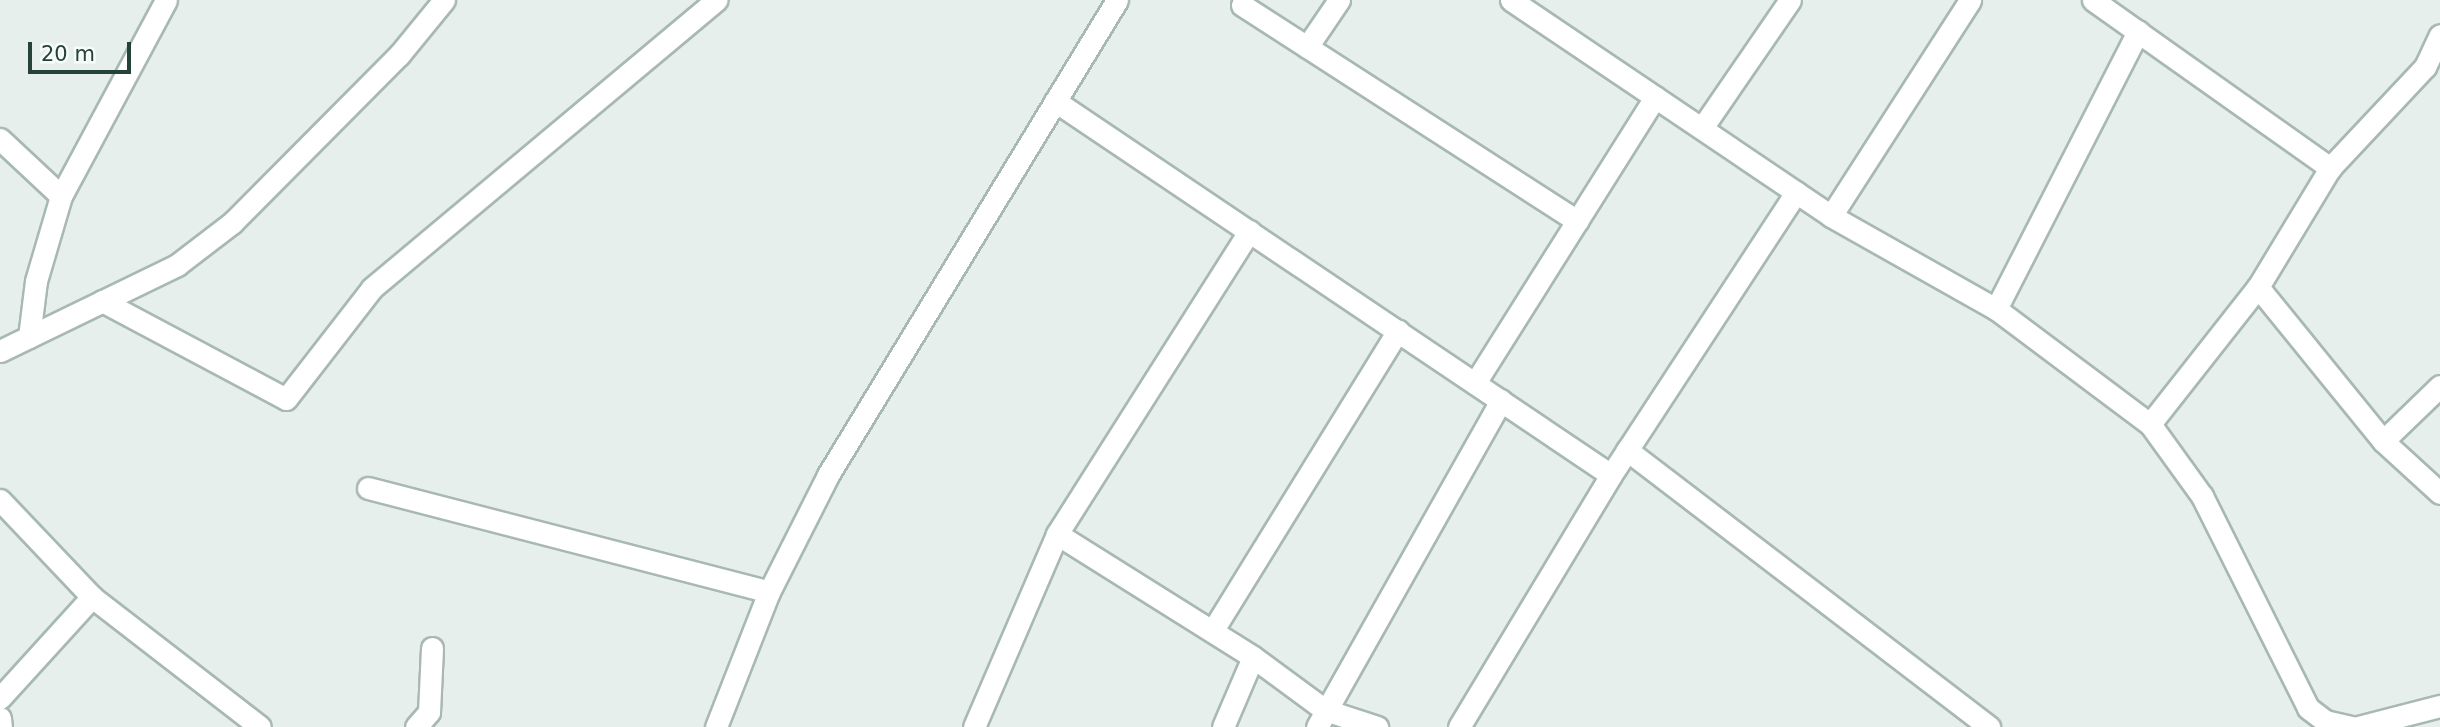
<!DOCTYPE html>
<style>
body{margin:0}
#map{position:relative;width:2440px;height:727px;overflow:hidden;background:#e6efeb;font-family:"DejaVu Sans",sans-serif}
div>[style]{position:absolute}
.roads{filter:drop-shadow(2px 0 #a8b8b2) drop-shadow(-2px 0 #a8b8b2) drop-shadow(0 2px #a8b8b2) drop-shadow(0 -2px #a8b8b2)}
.minor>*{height:21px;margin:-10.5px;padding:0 10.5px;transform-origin:10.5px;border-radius:10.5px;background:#fff}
span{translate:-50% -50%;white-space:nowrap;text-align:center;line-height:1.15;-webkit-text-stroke:6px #f7fbf9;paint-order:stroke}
.scale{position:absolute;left:28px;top:42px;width:103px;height:32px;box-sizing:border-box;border:4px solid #24423a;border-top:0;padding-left:9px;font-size:21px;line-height:24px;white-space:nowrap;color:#24423a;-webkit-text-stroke:5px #f7fbf9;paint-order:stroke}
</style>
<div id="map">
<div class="roads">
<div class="minor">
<i style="left:1511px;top:0;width:386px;rotate:34deg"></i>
<i style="left:1831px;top:216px;width:189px;rotate:29.4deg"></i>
<i style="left:1996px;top:309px;width:192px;rotate:36.8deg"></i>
<i style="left:2150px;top:424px;width:89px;rotate:54.2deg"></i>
<i style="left:2202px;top:496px;width:237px;rotate:63.4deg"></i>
<i style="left:2308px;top:708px;width:21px;rotate:37deg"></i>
<i style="left:2325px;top:721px;width:28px;rotate:13deg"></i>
<i style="left:2093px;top:0;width:291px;rotate:35.3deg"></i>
<i style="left:1242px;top:5px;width:399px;rotate:32.8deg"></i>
<i style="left:1307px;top:47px;width:57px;rotate:-55.8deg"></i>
<i style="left:1055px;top:101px;width:670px;rotate:33.93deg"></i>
<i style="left:1702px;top:128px;width:155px;rotate:-55.5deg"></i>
<i style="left:0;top:139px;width:83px;rotate:43.1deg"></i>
<i style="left:1831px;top:216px;width:257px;rotate:-57.2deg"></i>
<i style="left:2258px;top:287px;width:198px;rotate:50.9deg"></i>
<i style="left:2383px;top:441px;width:77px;rotate:42.4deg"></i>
<i style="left:102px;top:301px;width:208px;rotate:28deg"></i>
<i style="left:286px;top:399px;width:140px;rotate:-52.2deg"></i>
<i style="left:372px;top:288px;width:449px;rotate:-39.9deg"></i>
<i style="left:1996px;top:309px;width:312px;rotate:-62.9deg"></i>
<i style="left:29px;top:337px;width:56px;rotate:-82.9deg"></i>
<i style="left:36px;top:281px;width:89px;rotate:-73.6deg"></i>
<i style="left:61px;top:196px;width:222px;rotate:-61.8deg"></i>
<i style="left:0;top:351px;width:197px;rotate:-25.9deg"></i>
<i style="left:177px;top:265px;width:69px;rotate:-37.4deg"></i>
<i style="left:232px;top:223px;width:237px;rotate:-45.2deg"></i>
<i style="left:399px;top:55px;width:71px;rotate:-50.7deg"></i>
<i style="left:1475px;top:383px;width:338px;rotate:-57.8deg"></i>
<i style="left:2150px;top:424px;width:174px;rotate:-51.8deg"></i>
<i style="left:2258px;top:287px;width:139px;rotate:-58.8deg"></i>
<i style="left:2330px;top:168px;width:139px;rotate:-46.8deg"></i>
<i style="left:2425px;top:67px;width:35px;rotate:-65deg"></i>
<i style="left:2383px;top:441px;width:79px;rotate:-44deg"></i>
<i style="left:1627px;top:450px;width:456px;rotate:37.4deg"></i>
<i style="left:368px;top:488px;width:414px;rotate:14.5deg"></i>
<i style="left:0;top:500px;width:134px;rotate:46.5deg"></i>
<i style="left:92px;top:597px;width:212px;rotate:37.7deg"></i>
<i style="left:1057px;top:534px;width:231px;rotate:32.1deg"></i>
<i style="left:1253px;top:657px;width:89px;rotate:36.4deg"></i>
<i style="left:1325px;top:710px;width:55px;rotate:18.1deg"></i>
<i style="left:1213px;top:630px;width:352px;rotate:-58.3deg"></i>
<i style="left:0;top:698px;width:137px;rotate:-47.7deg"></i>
<i style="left:0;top:718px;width:9px;rotate:84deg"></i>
<i style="left:416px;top:727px;width:20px;rotate:-49deg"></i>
<i style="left:429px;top:712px;width:64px;rotate:-87.3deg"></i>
<i style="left:716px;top:727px;width:145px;rotate:-68.6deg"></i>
<i style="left:769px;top:592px;width:131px;rotate:-63.2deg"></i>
<i style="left:828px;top:475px;width:556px;rotate:-58.68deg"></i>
<i style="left:974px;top:727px;width:210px;rotate:-66.7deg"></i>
<i style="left:1057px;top:534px;width:359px;rotate:-57.6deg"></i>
<i style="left:1223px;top:727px;width:76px;rotate:-66.8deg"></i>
<i style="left:1317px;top:727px;width:375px;rotate:-60.6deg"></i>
<i style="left:1459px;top:727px;width:294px;rotate:-58.9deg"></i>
<i style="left:1611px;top:475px;width:338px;rotate:-56.8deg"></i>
<i style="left:2358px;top:727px;width:85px;rotate:-14.4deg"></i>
</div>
</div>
<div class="scale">20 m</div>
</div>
